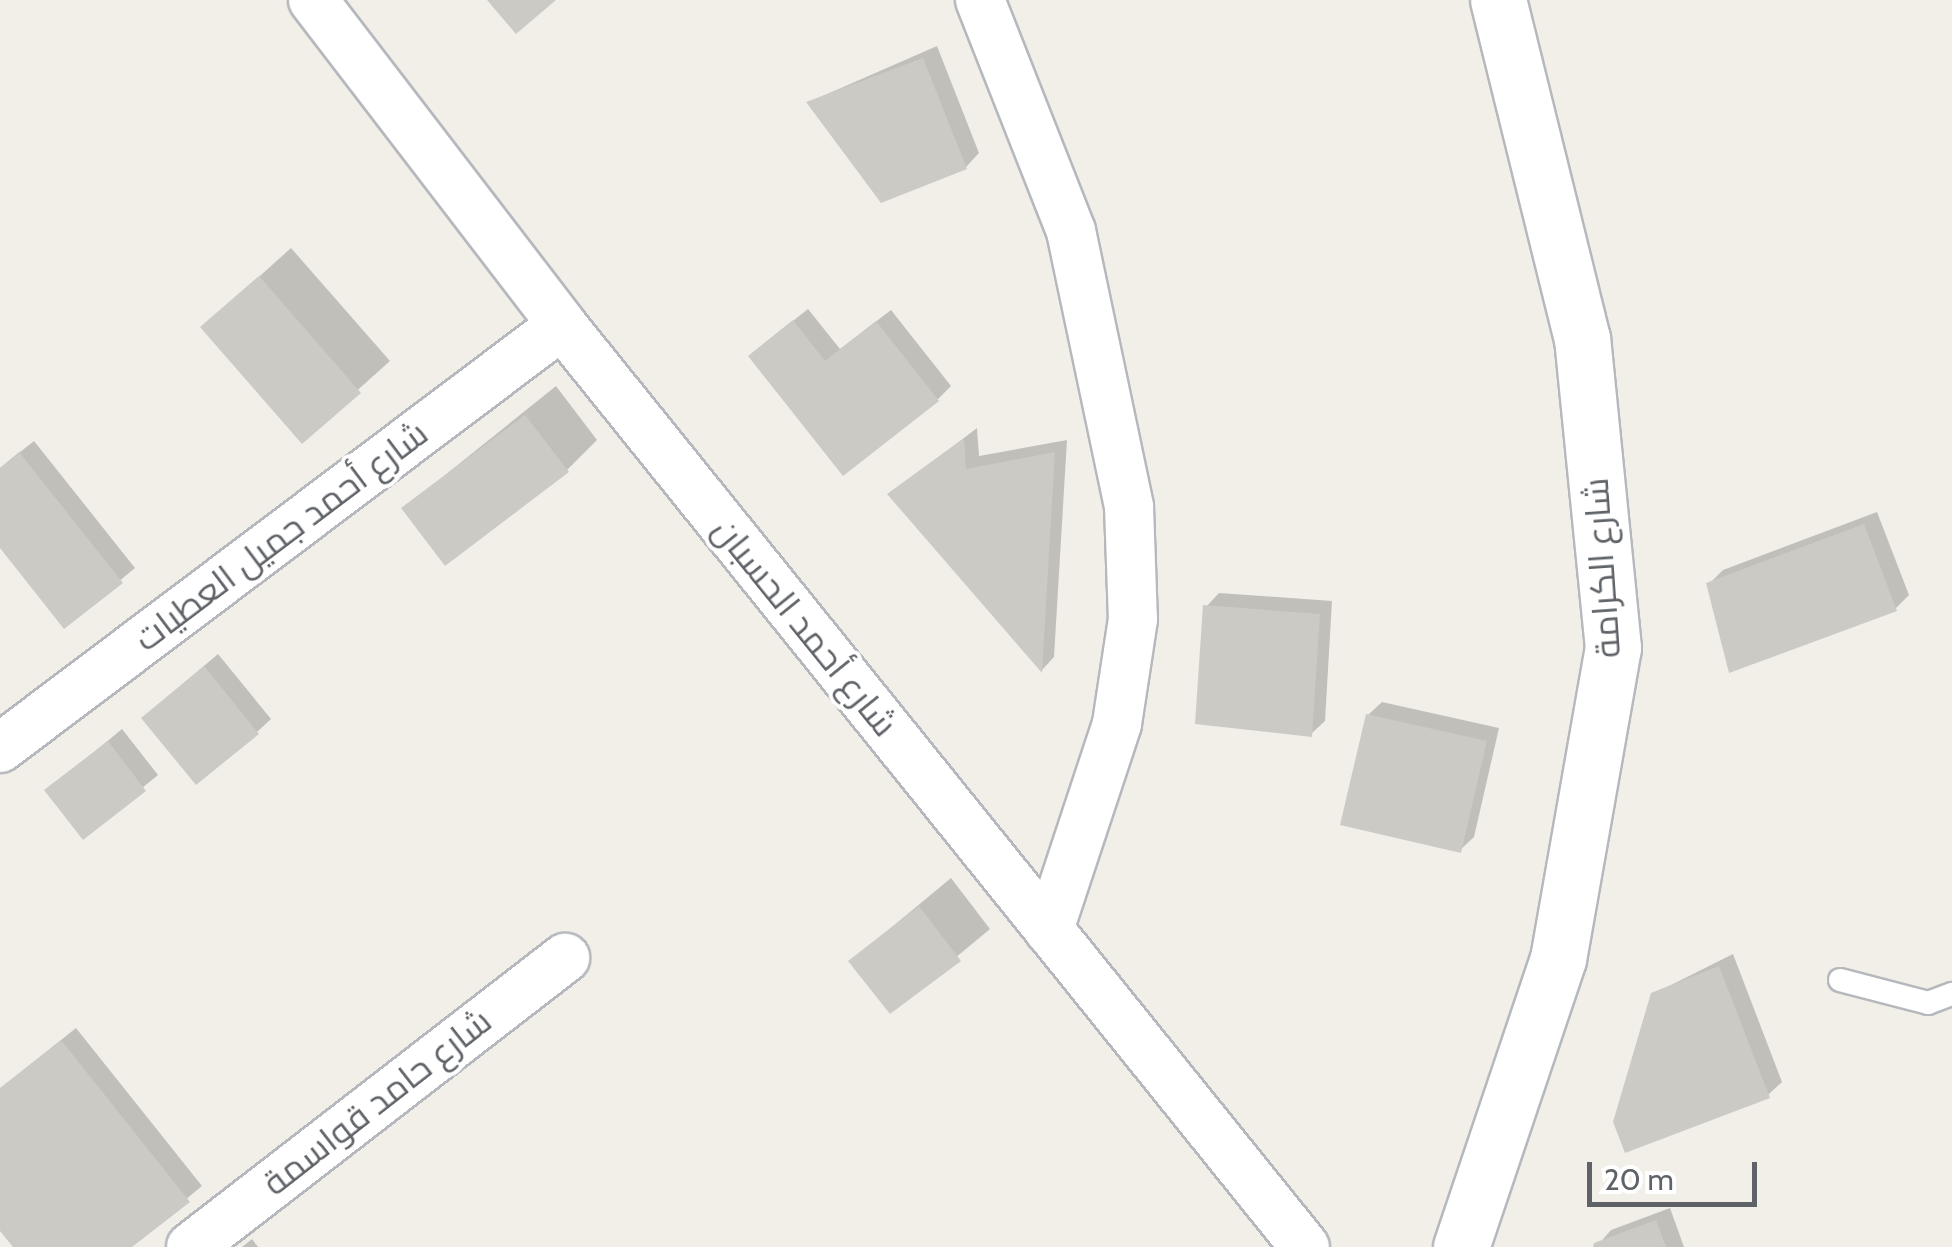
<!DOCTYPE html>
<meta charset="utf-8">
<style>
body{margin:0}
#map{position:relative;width:1952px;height:1247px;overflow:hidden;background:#f1efe8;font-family:Cabin,Cairo,sans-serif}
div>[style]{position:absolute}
.shadow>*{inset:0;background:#0003}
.building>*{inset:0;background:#cccac5}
.roads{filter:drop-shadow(2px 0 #b5b8bc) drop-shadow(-2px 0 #b5b8bc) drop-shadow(0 2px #b5b8bc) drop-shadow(0 -2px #b5b8bc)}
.service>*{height:22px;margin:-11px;padding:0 11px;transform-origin:11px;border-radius:11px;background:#fff}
.minor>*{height:48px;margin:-24px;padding:0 24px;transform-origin:24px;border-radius:24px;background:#fff}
.tertiary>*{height:55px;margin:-27.5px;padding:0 27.5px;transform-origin:27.5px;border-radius:27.5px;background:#fff}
span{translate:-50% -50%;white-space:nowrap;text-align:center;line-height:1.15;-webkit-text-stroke:8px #fff;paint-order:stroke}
.street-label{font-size:35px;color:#5f6368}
.scale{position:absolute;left:1587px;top:1162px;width:170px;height:45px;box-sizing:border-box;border:5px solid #5f6368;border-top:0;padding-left:12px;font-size:30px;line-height:35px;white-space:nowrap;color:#5f6368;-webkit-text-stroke:8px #fff;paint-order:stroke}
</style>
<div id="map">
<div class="shadow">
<i style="clip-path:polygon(937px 46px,979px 153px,966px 167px,809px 102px)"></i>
<i style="clip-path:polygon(291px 248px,390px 361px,302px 440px,203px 327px)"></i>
<i style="clip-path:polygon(808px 309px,840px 349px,891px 310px,951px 386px,937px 400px,765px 343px)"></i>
<i style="clip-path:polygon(556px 386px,597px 440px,567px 470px,404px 508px)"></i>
<i style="clip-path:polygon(977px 428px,979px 456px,1067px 440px,1054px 657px,1042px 670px,891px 494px)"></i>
<i style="clip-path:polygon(34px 441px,135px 568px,65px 626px,0 544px,0 468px)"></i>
<i style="clip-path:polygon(1877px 512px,1909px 595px,1895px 609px,1709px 584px,1723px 570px)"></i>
<i style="clip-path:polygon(1219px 593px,1332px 601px,1325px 721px,1311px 734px,1206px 607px)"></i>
<i style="clip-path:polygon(218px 654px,271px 719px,257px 732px,158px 705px)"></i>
<i style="clip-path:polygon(1382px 702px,1499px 728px,1474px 837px,1460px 850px,1368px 715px)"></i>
<i style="clip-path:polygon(122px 729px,158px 775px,83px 836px,48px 790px)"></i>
<i style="clip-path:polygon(951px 878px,990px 929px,891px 1011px,851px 961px)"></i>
<i style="clip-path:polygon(1733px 954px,1782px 1082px,1768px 1095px,1653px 994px)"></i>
<i style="clip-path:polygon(76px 1028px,202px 1186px,128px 1247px,16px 1247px,0 1227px,0 1089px)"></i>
<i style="clip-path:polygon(1670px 1208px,1684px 1247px,1596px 1247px,1611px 1230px)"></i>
<i style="clip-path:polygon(252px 1239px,258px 1247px,242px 1247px)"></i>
</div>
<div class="building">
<i style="clip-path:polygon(487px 0,556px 0,516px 34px)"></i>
<i style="clip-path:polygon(923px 58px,967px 169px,881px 203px,806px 102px)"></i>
<i style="clip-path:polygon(259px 276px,361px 393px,302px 444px,200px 327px)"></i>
<i style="clip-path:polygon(793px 320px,825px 361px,876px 321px,939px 401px,843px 476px,748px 356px)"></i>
<i style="clip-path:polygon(525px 415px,569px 472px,445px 566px,401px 508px)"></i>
<i style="clip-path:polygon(964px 438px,966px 469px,1055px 452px,1042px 673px,887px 494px)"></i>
<i style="clip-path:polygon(19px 452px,123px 583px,64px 629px,0 548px,0 468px)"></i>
<i style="clip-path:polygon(1864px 524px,1897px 611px,1729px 673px,1706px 583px)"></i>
<i style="clip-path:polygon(1203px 605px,1320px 614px,1312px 737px,1195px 724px)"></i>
<i style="clip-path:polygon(204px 666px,259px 734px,196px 785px,141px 718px)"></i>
<i style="clip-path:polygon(1366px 714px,1487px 741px,1461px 853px,1340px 825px)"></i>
<i style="clip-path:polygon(108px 741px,146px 791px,83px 840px,44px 790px)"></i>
<i style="clip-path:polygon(919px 906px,961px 961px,890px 1014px,848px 961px)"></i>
<i style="clip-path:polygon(1719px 966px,1770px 1098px,1625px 1153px,1613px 1122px,1651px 993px)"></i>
<i style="clip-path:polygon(61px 1040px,190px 1202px,132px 1247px,13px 1247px,0 1231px,0 1088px)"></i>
<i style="clip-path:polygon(1656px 1220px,1666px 1247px,1593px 1247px,1594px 1243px)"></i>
</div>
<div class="roads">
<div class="service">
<i style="left:1840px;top:980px;width:91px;rotate:14.6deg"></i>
<i style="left:1928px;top:1003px;width:26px;rotate:-21deg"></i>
</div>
<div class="minor">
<i style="left:313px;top:0;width:409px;rotate:52.5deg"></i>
<i style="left:562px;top:325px;width:1184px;rotate:51.14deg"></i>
<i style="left:980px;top:0;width:248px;rotate:68.5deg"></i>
<i style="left:1071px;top:231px;width:282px;rotate:78.1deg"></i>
<i style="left:1129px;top:507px;width:112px;rotate:88deg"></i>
<i style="left:1133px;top:619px;width:106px;rotate:98.7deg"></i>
<i style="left:1117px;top:724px;width:217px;rotate:108.3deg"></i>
<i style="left:0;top:748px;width:703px;rotate:-36.97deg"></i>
<i style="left:191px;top:1247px;width:473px;rotate:-37.7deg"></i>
</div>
<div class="tertiary">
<i style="left:1461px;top:1247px;width:304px;rotate:-71.4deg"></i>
<i style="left:1558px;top:959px;width:316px;rotate:-80deg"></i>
<i style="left:1613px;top:648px;width:311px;rotate:-95.7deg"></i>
<i style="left:1582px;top:339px;width:349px;rotate:-103.9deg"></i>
</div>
</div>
<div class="street-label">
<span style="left:281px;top:536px;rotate:-37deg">شارع أحمد جميل العطيات</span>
<span style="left:1602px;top:568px;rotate:-94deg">شارع الكرامة</span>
<span style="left:805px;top:627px;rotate:51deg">شارع أحمد الحسبان</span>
<span style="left:377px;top:1102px;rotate:-38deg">شارع حامد قواسمة</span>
</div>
<div class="scale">20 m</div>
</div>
